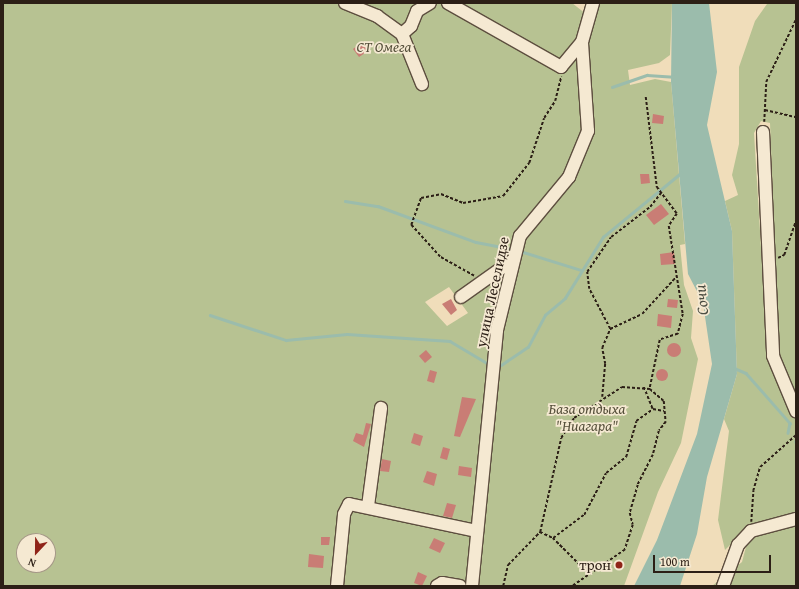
<!DOCTYPE html>
<meta charset="utf-8">
<style>
body{margin:0}
#map{position:relative;width:799px;height:589px;overflow:hidden;background:#f0ddba;font-family:"Gentium Book Plus",serif}
div>[style]{position:absolute}
.green>*{inset:0;background:#b7c292}
.water>*{inset:0;background:#9bbcac}
.stream>*{height:2.5px;margin:-1.25px;padding:0 1.25px;transform-origin:1.25px;border-radius:1.25px;background:#9bbcac}
.building>*{inset:0;background:#c97d75}
.round{border-radius:50%}
.path>*{height:1.5px;margin-top:-0.75px;transform-origin:0;background:repeating-linear-gradient(90deg,#2c1f16 0 3px,transparent 0 5px)}
.roads{filter:drop-shadow(1px 0 #5d4e3f) drop-shadow(-1px 0 #5d4e3f) drop-shadow(0 1px #5d4e3f) drop-shadow(0 -1px #5d4e3f)}
.minor>*{height:12px;margin:-6px;padding:0 6px;transform-origin:6px;border-radius:6px;background:#f5e9d2}
.dots>*{width:11px;height:11px;translate:-50% -50%;box-sizing:border-box;border:2px solid #f5e9d2;border-radius:50%}
span{translate:-50% -50%;white-space:nowrap;text-align:center;line-height:1.15;-webkit-text-stroke:3.5px #f5e9d2;paint-order:stroke}
.park-label{font-size:15px;color:#56503b;font-style:italic}
.street-label{font-size:15px;color:#2c1f16}
.poi-label{font-size:15px;color:#2c1f16}
.right{translate:-100% -50%;text-align:right}
.water-label{font-size:16px;color:#4d4e43;font-style:italic}
.frame{position:absolute;inset:0;border:4px solid #2c1f16;pointer-events:none}
.north{position:absolute;left:16px;top:533px;width:40px;height:40px;box-sizing:border-box;background:#f5e9d2;border:1px solid #a59887;border-radius:50%;rotate:202deg;font-size:11px;font-weight:700;line-height:16px;text-align:center;color:#2c1f16}
.north::after{content:'';display:block;margin:auto;width:14px;height:18px;background:#8f2418;clip-path:polygon(50% 0,100% 100%,50% 72%,0 100%)}
.scale{position:absolute;left:653px;top:555px;width:118px;height:18px;box-sizing:border-box;border:2px solid #2c1f16;border-top:0;padding-left:5px;font-size:12px;line-height:14px;white-space:nowrap;color:#2c1f16;-webkit-text-stroke:3px #f5e9d2;paint-order:stroke}
</style>
<div id="map">
<div class="green">
<i style="clip-path:polygon(evenodd,3px 3px,572px 3px,586px 14px,590px 3px,672px 3px,670px 55px,659px 63px,628px 70px,630px 85px,655px 79px,671px 82px,685px 244px,680px 245px,684px 285px,693px 311px,691px 338px,698px 359px,681px 443px,658px 492px,624px 586px,3px 586px,3px 3px,449px 287px,468px 313px,447px 326px,425px 302px,449px 287px,3px 3px,24px 541px,48px 541px,48px 565px,24px 565px,24px 541px)"></i>
<i style="clip-path:polygon(796px 3px,796px 399px,779px 354px,770px 123px,761px 121px,754px 133px,768px 361px,796px 417px,796px 586px,712px 586px,742px 562px,747px 543px,745px 530px,725px 550px,718px 520px,729px 431px,724px 419px,737px 374px,732px 231px,725px 201px,738px 195px,732px 175px,739px 144px,739px 67px,755px 21px,767px 4px)"></i>
</div>
<div class="water">
<i style="clip-path:polygon(672px 3px,709px 3px,717px 72px,707px 125px,732px 231px,737px 374px,707px 477px,697px 534px,680px 586px,634px 586px,657px 540px,697px 434px,712px 364px,703px 303px,688px 274px,671px 82px)"></i>
</div>
<div class="stream">
<i style="left:612px;top:87px;width:37px;rotate:-19deg"></i>
<i style="left:647px;top:75px;width:26px;rotate:4deg"></i>
<i style="left:345px;top:201px;width:33px;rotate:9deg"></i>
<i style="left:378px;top:206px;width:104px;rotate:20.2deg"></i>
<i style="left:476px;top:242px;width:36px;rotate:11deg"></i>
<i style="left:520px;top:251px;width:64px;rotate:17.3deg"></i>
<i style="left:210px;top:315px;width:80px;rotate:18.2deg"></i>
<i style="left:286px;top:340px;width:61px;rotate:-5.6deg"></i>
<i style="left:347px;top:334px;width:103px;rotate:3.9deg"></i>
<i style="left:450px;top:341px;width:43px;rotate:30.7deg"></i>
<i style="left:501px;top:365px;width:32px;rotate:-34deg"></i>
<i style="left:528px;top:347px;width:36px;rotate:-62deg"></i>
<i style="left:545px;top:315px;width:26px;rotate:-40deg"></i>
<i style="left:565px;top:298px;width:72px;rotate:-58.1deg"></i>
<i style="left:603px;top:237px;width:101px;rotate:-39.4deg"></i>
<i style="left:734px;top:368px;width:13px;rotate:23deg"></i>
<i style="left:746px;top:373px;width:67px;rotate:48.7deg"></i>
<i style="left:790px;top:423px;width:10px;rotate:101deg"></i>
<i style="left:796px;top:441px;width:1px;rotate:90deg"></i>
</div>
<div class="building">
<i style="clip-path:polygon(362px 42px,368px 51px,359px 57px,353px 49px)"></i>
<i style="clip-path:polygon(653px 114px,664px 116px,663px 124px,652px 123px)"></i>
<i style="clip-path:polygon(640px 174px,649px 174px,650px 183px,641px 184px)"></i>
<i style="clip-path:polygon(661px 204px,669px 214px,654px 225px,646px 215px)"></i>
<i style="clip-path:polygon(674px 252px,675px 264px,661px 265px,660px 254px)"></i>
<i style="clip-path:polygon(451px 299px,457px 310px,451px 315px,442px 304px)"></i>
<i style="clip-path:polygon(668px 299px,678px 300px,677px 308px,667px 307px)"></i>
<i style="clip-path:polygon(658px 314px,672px 316px,671px 328px,657px 326px)"></i>
<i class="round" style="left:667px;top:343px;width:14px;height:14px"></i>
<i style="clip-path:polygon(426px 350px,432px 357px,425px 363px,419px 356px)"></i>
<i class="round" style="left:656px;top:369px;width:12px;height:12px"></i>
<i style="clip-path:polygon(430px 370px,437px 372px,434px 383px,427px 381px)"></i>
<i style="clip-path:polygon(462px 397px,476px 399px,460px 437px,454px 436px)"></i>
<i style="clip-path:polygon(366px 423px,371px 424px,364px 447px,353px 441px,356px 433px,363px 435px)"></i>
<i style="clip-path:polygon(414px 433px,423px 436px,420px 446px,411px 443px)"></i>
<i style="clip-path:polygon(443px 447px,450px 449px,447px 460px,440px 458px)"></i>
<i style="clip-path:polygon(382px 459px,391px 461px,389px 472px,380px 471px)"></i>
<i style="clip-path:polygon(459px 466px,472px 468px,471px 477px,458px 475px)"></i>
<i style="clip-path:polygon(427px 471px,437px 474px,434px 486px,423px 482px)"></i>
<i style="clip-path:polygon(447px 503px,456px 505px,452px 518px,443px 516px)"></i>
<i style="clip-path:polygon(321px 537px,330px 537px,329px 545px,321px 545px)"></i>
<i style="clip-path:polygon(434px 538px,445px 543px,440px 553px,429px 548px)"></i>
<i style="clip-path:polygon(309px 554px,324px 556px,323px 568px,308px 567px)"></i>
<i style="clip-path:polygon(418px 572px,427px 576px,422px 586px,414px 583px)"></i>
</div>
<div class="path">
<i style="left:646px;top:97px;width:91px;rotate:83deg"></i>
<i style="left:657px;top:187px;width:34px;rotate:53deg"></i>
<i style="left:677px;top:214px;width:14px;rotate:124deg"></i>
<i style="left:669px;top:226px;width:89px;rotate:81deg"></i>
<i style="left:683px;top:314px;width:21px;rotate:104deg"></i>
<i style="left:678px;top:334px;width:19px;rotate:162deg"></i>
<i style="left:660px;top:340px;width:49px;rotate:101.8deg"></i>
<i style="left:765px;top:110px;width:32px;rotate:13deg"></i>
<i style="left:764px;top:122px;width:40px;rotate:-87.1deg"></i>
<i style="left:766px;top:82px;width:70px;rotate:-64.5deg"></i>
<i style="left:778px;top:258px;width:7px;rotate:-27deg"></i>
<i style="left:784px;top:255px;width:37px;rotate:-71deg"></i>
<i style="left:474px;top:276px;width:39px;rotate:-151deg"></i>
<i style="left:440px;top:257px;width:43px;rotate:-132.2deg"></i>
<i style="left:411px;top:225px;width:29px;rotate:-70deg"></i>
<i style="left:421px;top:198px;width:20px;rotate:-11deg"></i>
<i style="left:441px;top:194px;width:24px;rotate:22deg"></i>
<i style="left:463px;top:203px;width:41px;rotate:-9.9deg"></i>
<i style="left:503px;top:196px;width:42px;rotate:-51.8deg"></i>
<i style="left:529px;top:163px;width:47px;rotate:-71.6deg"></i>
<i style="left:544px;top:118px;width:20px;rotate:-57deg"></i>
<i style="left:555px;top:101px;width:25px;rotate:-76deg"></i>
<i style="left:610px;top:329px;width:35px;rotate:-25deg"></i>
<i style="left:642px;top:314px;width:50px;rotate:-47.4deg"></i>
<i style="left:644px;top:387px;width:24px;rotate:68deg"></i>
<i style="left:653px;top:409px;width:11px;rotate:10deg"></i>
<i style="left:602px;top:397px;width:33px;rotate:-85deg"></i>
<i style="left:605px;top:364px;width:16px;rotate:-101deg"></i>
<i style="left:602px;top:348px;width:21px;rotate:-67deg"></i>
<i style="left:610px;top:329px;width:45px;rotate:-117.7deg"></i>
<i style="left:589px;top:289px;width:17px;rotate:-97deg"></i>
<i style="left:587px;top:272px;width:42px;rotate:-55.6deg"></i>
<i style="left:611px;top:237px;width:49px;rotate:-37.6deg"></i>
<i style="left:650px;top:207px;width:18px;rotate:-52deg"></i>
<i style="left:751px;top:522px;width:31px;rotate:-86deg"></i>
<i style="left:753px;top:491px;width:25px;rotate:-74deg"></i>
<i style="left:760px;top:467px;width:48px;rotate:-41.6deg"></i>
<i style="left:540px;top:532px;width:14px;rotate:25deg"></i>
<i style="left:553px;top:538px;width:49px;rotate:45deg"></i>
<i style="left:553px;top:538px;width:39px;rotate:-37deg"></i>
<i style="left:584px;top:515px;width:47px;rotate:-62.4deg"></i>
<i style="left:606px;top:473px;width:26px;rotate:-39deg"></i>
<i style="left:626px;top:457px;width:37px;rotate:-74deg"></i>
<i style="left:636px;top:421px;width:21px;rotate:-35deg"></i>
<i style="left:503px;top:586px;width:22px;rotate:-77deg"></i>
<i style="left:508px;top:565px;width:46px;rotate:-45.9deg"></i>
<i style="left:540px;top:532px;width:96px;rotate:-77.4deg"></i>
<i style="left:561px;top:438px;width:24px;rotate:-57deg"></i>
<i style="left:574px;top:418px;width:57px;rotate:-32.9deg"></i>
<i style="left:622px;top:387px;width:28px;rotate:4deg"></i>
<i style="left:650px;top:389px;width:18px;rotate:41deg"></i>
<i style="left:664px;top:401px;width:21px;rotate:85deg"></i>
<i style="left:666px;top:422px;width:11px;rotate:128deg"></i>
<i style="left:659px;top:431px;width:25px;rotate:104deg"></i>
<i style="left:653px;top:455px;width:34px;rotate:117deg"></i>
<i style="left:638px;top:485px;width:29px;rotate:106deg"></i>
<i style="left:630px;top:513px;width:12px;rotate:76deg"></i>
<i style="left:633px;top:525px;width:26px;rotate:108deg"></i>
<i style="left:625px;top:550px;width:63px;rotate:145.3deg"></i>
</div>
<div class="roads">
<div class="minor">
<i style="left:345px;top:3px;width:35px;rotate:22deg"></i>
<i style="left:377px;top:16px;width:31px;rotate:36deg"></i>
<i style="left:402px;top:34px;width:54px;rotate:68.2deg"></i>
<i style="left:448px;top:3px;width:130px;rotate:29.5deg"></i>
<i style="left:561px;top:67px;width:33px;rotate:-50deg"></i>
<i style="left:402px;top:34px;width:12px;rotate:-42deg"></i>
<i style="left:411px;top:26px;width:16px;rotate:-68deg"></i>
<i style="left:417px;top:11px;width:15px;rotate:-32deg"></i>
<i style="left:763px;top:132px;width:224px;rotate:87.4deg"></i>
<i style="left:773px;top:356px;width:60px;rotate:67.3deg"></i>
<i style="left:461px;top:297px;width:64px;rotate:-35.4deg"></i>
<i style="left:368px;top:506px;width:99px;rotate:-82.4deg"></i>
<i style="left:337px;top:586px;width:72px;rotate:-84.4deg"></i>
<i style="left:344px;top:514px;width:11px;rotate:-63deg"></i>
<i style="left:349px;top:504px;width:131px;rotate:11.9deg"></i>
<i style="left:437px;top:586px;width:6px;rotate:-31deg"></i>
<i style="left:442px;top:583px;width:18px;rotate:9deg"></i>
<i style="left:472px;top:586px;width:257px;rotate:-84.4deg"></i>
<i style="left:497px;top:330px;width:97px;rotate:-76.3deg"></i>
<i style="left:520px;top:236px;width:77px;rotate:-50.3deg"></i>
<i style="left:569px;top:177px;width:50px;rotate:-67.6deg"></i>
<i style="left:588px;top:131px;width:89px;rotate:-93.9deg"></i>
<i style="left:582px;top:42px;width:41px;rotate:-74.2deg"></i>
<i style="left:723px;top:586px;width:44px;rotate:-69.9deg"></i>
<i style="left:738px;top:545px;width:19px;rotate:-47deg"></i>
<i style="left:751px;top:531px;width:47px;rotate:-14.9deg"></i>
</div>
</div>
<div class="dots">
<i style="left:619px;top:565px;background:#8f2418"></i>
</div>
<div class="park-label">
<span style="left:384px;top:47px">СТ Омега</span>
<span style="left:587px;top:417px">База отдыха<br>"Ниагара"</span>
</div>
<div class="street-label">
<span style="left:492px;top:292px;rotate:-78deg">улица Леселидзе</span>
</div>
<div class="poi-label">
<span class="right" style="left:611px;top:565px">трон</span>
</div>
<div class="water-label">
<span style="left:701px;top:300px;rotate:-96deg">Сочи</span>
</div>
<div class="frame"></div>
<div class="north">N</div>
<div class="scale">100 m</div>
</div>
